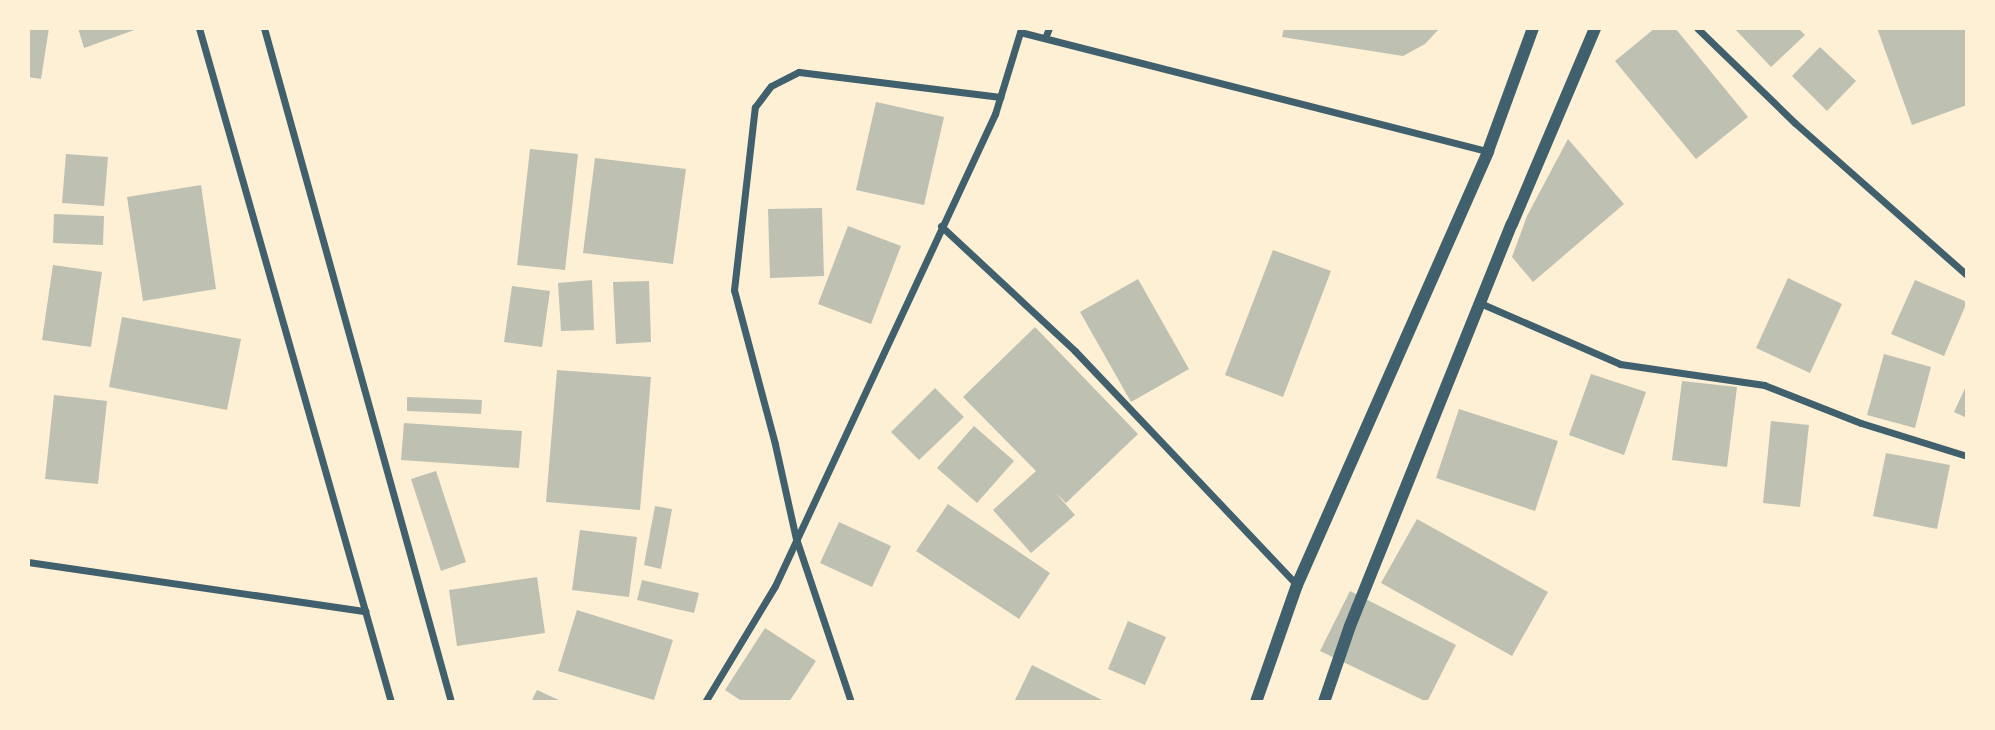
<!DOCTYPE html>
<style>
body{margin:0}
#map{position:relative;width:1995px;height:730px;overflow:hidden;background:#fdf0d5;font-family:"Fira Sans Condensed",sans-serif}
div>[style]{position:absolute}
.building>*{inset:0;background:#bec0b2}
.minor>*{height:7px;margin:-3.5px;padding:0 3.5px;transform-origin:3.5px;border-radius:3.5px;background:#3f606c}
.tertiary>*{height:12px;margin:-6px;padding:0 6px;transform-origin:6px;border-radius:6px;background:#3f606c}
span{translate:-50% -50%;white-space:nowrap;text-align:center;line-height:1.15;-webkit-text-stroke:5px #fdf0d5;paint-order:stroke}
.frame{position:absolute;inset:0;border:30px solid #fdf0d5;pointer-events:none}
</style>
<div id="map">
<div class="building">
<i style="clip-path:polygon(28px 28px,49px 28px,41px 79px,28px 77px)"></i>
<i style="clip-path:polygon(78px 28px,140px 28px,84px 48px)"></i>
<i style="clip-path:polygon(1284px 28px,1440px 28px,1425px 44px,1403px 56px,1282px 37px)"></i>
<i style="clip-path:polygon(1655px 28px,1675px 28px,1748px 117px,1696px 159px,1615px 61px)"></i>
<i style="clip-path:polygon(1734px 28px,1798px 28px,1805px 35px,1771px 67px)"></i>
<i style="clip-path:polygon(1877px 28px,1967px 28px,1967px 105px,1912px 125px)"></i>
<i style="clip-path:polygon(1820px 47px,1856px 81px,1827px 111px,1792px 76px)"></i>
<i style="clip-path:polygon(876px 102px,944px 117px,924px 205px,856px 190px)"></i>
<i style="clip-path:polygon(1568px 139px,1624px 204px,1533px 282px,1512px 257px,1527px 216px)"></i>
<i style="clip-path:polygon(530px 149px,578px 154px,565px 270px,517px 265px)"></i>
<i style="clip-path:polygon(66px 154px,108px 157px,104px 206px,62px 203px)"></i>
<i style="clip-path:polygon(595px 158px,686px 169px,673px 264px,583px 253px)"></i>
<i style="clip-path:polygon(201px 185px,216px 289px,143px 301px,127px 197px)"></i>
<i style="clip-path:polygon(822px 208px,824px 276px,770px 278px,768px 209px)"></i>
<i style="clip-path:polygon(54px 214px,104px 216px,103px 245px,53px 243px)"></i>
<i style="clip-path:polygon(848px 226px,901px 246px,871px 324px,818px 304px)"></i>
<i style="clip-path:polygon(1273px 250px,1331px 271px,1283px 397px,1225px 375px)"></i>
<i style="clip-path:polygon(53px 265px,102px 272px,91px 347px,42px 340px)"></i>
<i style="clip-path:polygon(1788px 278px,1842px 304px,1810px 373px,1756px 348px)"></i>
<i style="clip-path:polygon(1138px 279px,1189px 369px,1131px 402px,1080px 312px)"></i>
<i style="clip-path:polygon(592px 280px,594px 330px,561px 331px,558px 283px)"></i>
<i style="clip-path:polygon(1915px 280px,1967px 302px,1944px 356px,1891px 334px)"></i>
<i style="clip-path:polygon(649px 281px,651px 342px,616px 344px,613px 282px)"></i>
<i style="clip-path:polygon(512px 286px,550px 291px,542px 347px,504px 342px)"></i>
<i style="clip-path:polygon(122px 317px,241px 339px,227px 410px,109px 387px)"></i>
<i style="clip-path:polygon(1035px 327px,1138px 434px,1066px 503px,1054px 491px,1075px 515px,1031px 553px,993px 510px,1036px 471px,963px 397px)"></i>
<i style="clip-path:polygon(1884px 354px,1931px 367px,1915px 428px,1867px 415px)"></i>
<i style="clip-path:polygon(557px 370px,651px 377px,640px 510px,546px 502px)"></i>
<i style="clip-path:polygon(1591px 374px,1646px 392px,1624px 455px,1569px 435px)"></i>
<i style="clip-path:polygon(1682px 381px,1737px 387px,1727px 467px,1672px 460px)"></i>
<i style="clip-path:polygon(1967px 384px,1967px 418px,1954px 412px)"></i>
<i style="clip-path:polygon(935px 388px,964px 417px,919px 460px,891px 432px)"></i>
<i style="clip-path:polygon(54px 395px,107px 401px,98px 484px,45px 479px)"></i>
<i style="clip-path:polygon(407px 397px,482px 400px,481px 414px,407px 411px)"></i>
<i style="clip-path:polygon(1459px 409px,1558px 441px,1535px 511px,1436px 478px)"></i>
<i style="clip-path:polygon(1771px 421px,1809px 425px,1800px 507px,1763px 503px)"></i>
<i style="clip-path:polygon(404px 423px,522px 431px,519px 468px,401px 460px)"></i>
<i style="clip-path:polygon(974px 426px,1014px 461px,977px 503px,937px 468px)"></i>
<i style="clip-path:polygon(1886px 453px,1950px 465px,1937px 529px,1873px 516px)"></i>
<i style="clip-path:polygon(436px 471px,466px 562px,441px 571px,411px 479px)"></i>
<i style="clip-path:polygon(948px 504px,1050px 573px,1019px 619px,916px 551px)"></i>
<i style="clip-path:polygon(655px 506px,672px 509px,661px 569px,644px 565px)"></i>
<i style="clip-path:polygon(1417px 519px,1548px 592px,1512px 656px,1381px 583px)"></i>
<i style="clip-path:polygon(839px 522px,891px 546px,872px 587px,820px 563px)"></i>
<i style="clip-path:polygon(580px 530px,637px 537px,629px 597px,572px 590px)"></i>
<i style="clip-path:polygon(537px 577px,545px 633px,457px 646px,449px 590px)"></i>
<i style="clip-path:polygon(642px 580px,699px 593px,694px 613px,637px 600px)"></i>
<i style="clip-path:polygon(1350px 591px,1456px 645px,1427px 702px,1320px 651px)"></i>
<i style="clip-path:polygon(577px 610px,673px 640px,654px 700px,558px 671px)"></i>
<i style="clip-path:polygon(1128px 621px,1166px 637px,1145px 685px,1108px 669px)"></i>
<i style="clip-path:polygon(765px 628px,816px 661px,789px 702px,743px 702px,725px 690px)"></i>
<i style="clip-path:polygon(1032px 665px,1106px 702px,1014px 702px)"></i>
<i style="clip-path:polygon(537px 690px,563px 702px,531px 702px)"></i>
</div>
<div class="minor">
<i style="left:199px;top:28px;width:701px;rotate:74.1deg"></i>
<i style="left:264px;top:28px;width:699px;rotate:74.49deg"></i>
<i style="left:1697px;top:28px;width:136px;rotate:44.1deg"></i>
<i style="left:1795px;top:123px;width:230px;rotate:41.5deg"></i>
<i style="left:1045px;top:38px;width:11px;rotate:-68deg"></i>
<i style="left:941px;top:226px;width:183px;rotate:43deg"></i>
<i style="left:1075px;top:351px;width:323px;rotate:46.5deg"></i>
<i style="left:1480px;top:303px;width:153px;rotate:23.5deg"></i>
<i style="left:1620px;top:364px;width:146px;rotate:8.3deg"></i>
<i style="left:1764px;top:385px;width:104px;rotate:21.4deg"></i>
<i style="left:1861px;top:423px;width:111px;rotate:17.3deg"></i>
<i style="left:28px;top:562px;width:341px;rotate:8.3deg"></i>
<i style="left:705px;top:702px;width:135px;rotate:-58.9deg"></i>
<i style="left:775px;top:586px;width:521px;rotate:-65.01deg"></i>
<i style="left:995px;top:114px;width:86px;rotate:-73deg"></i>
<i style="left:1020px;top:32px;width:483px;rotate:14.3deg"></i>
<i style="left:851px;top:702px;width:172px;rotate:-108.6deg"></i>
<i style="left:796px;top:539px;width:97px;rotate:-102.5deg"></i>
<i style="left:775px;top:444px;width:159px;rotate:-104.9deg"></i>
<i style="left:734px;top:290px;width:184px;rotate:-83.5deg"></i>
<i style="left:755px;top:107px;width:26px;rotate:-53deg"></i>
<i style="left:771px;top:86px;width:31px;rotate:-27deg"></i>
<i style="left:799px;top:72px;width:203px;rotate:7.1deg"></i>
</div>
<div class="tertiary">
<i style="left:1256px;top:702px;width:124px;rotate:-70.7deg"></i>
<i style="left:1297px;top:585px;width:474px;rotate:-66.2deg"></i>
<i style="left:1488px;top:151px;width:131px;rotate:-69.9deg"></i>
<i style="left:1324px;top:702px;width:80px;rotate:-71.1deg"></i>
<i style="left:1350px;top:626px;width:433px;rotate:-68.1deg"></i>
<i style="left:1512px;top:224px;width:213px;rotate:-67deg"></i>
</div>
<div class="frame"></div>
</div>
